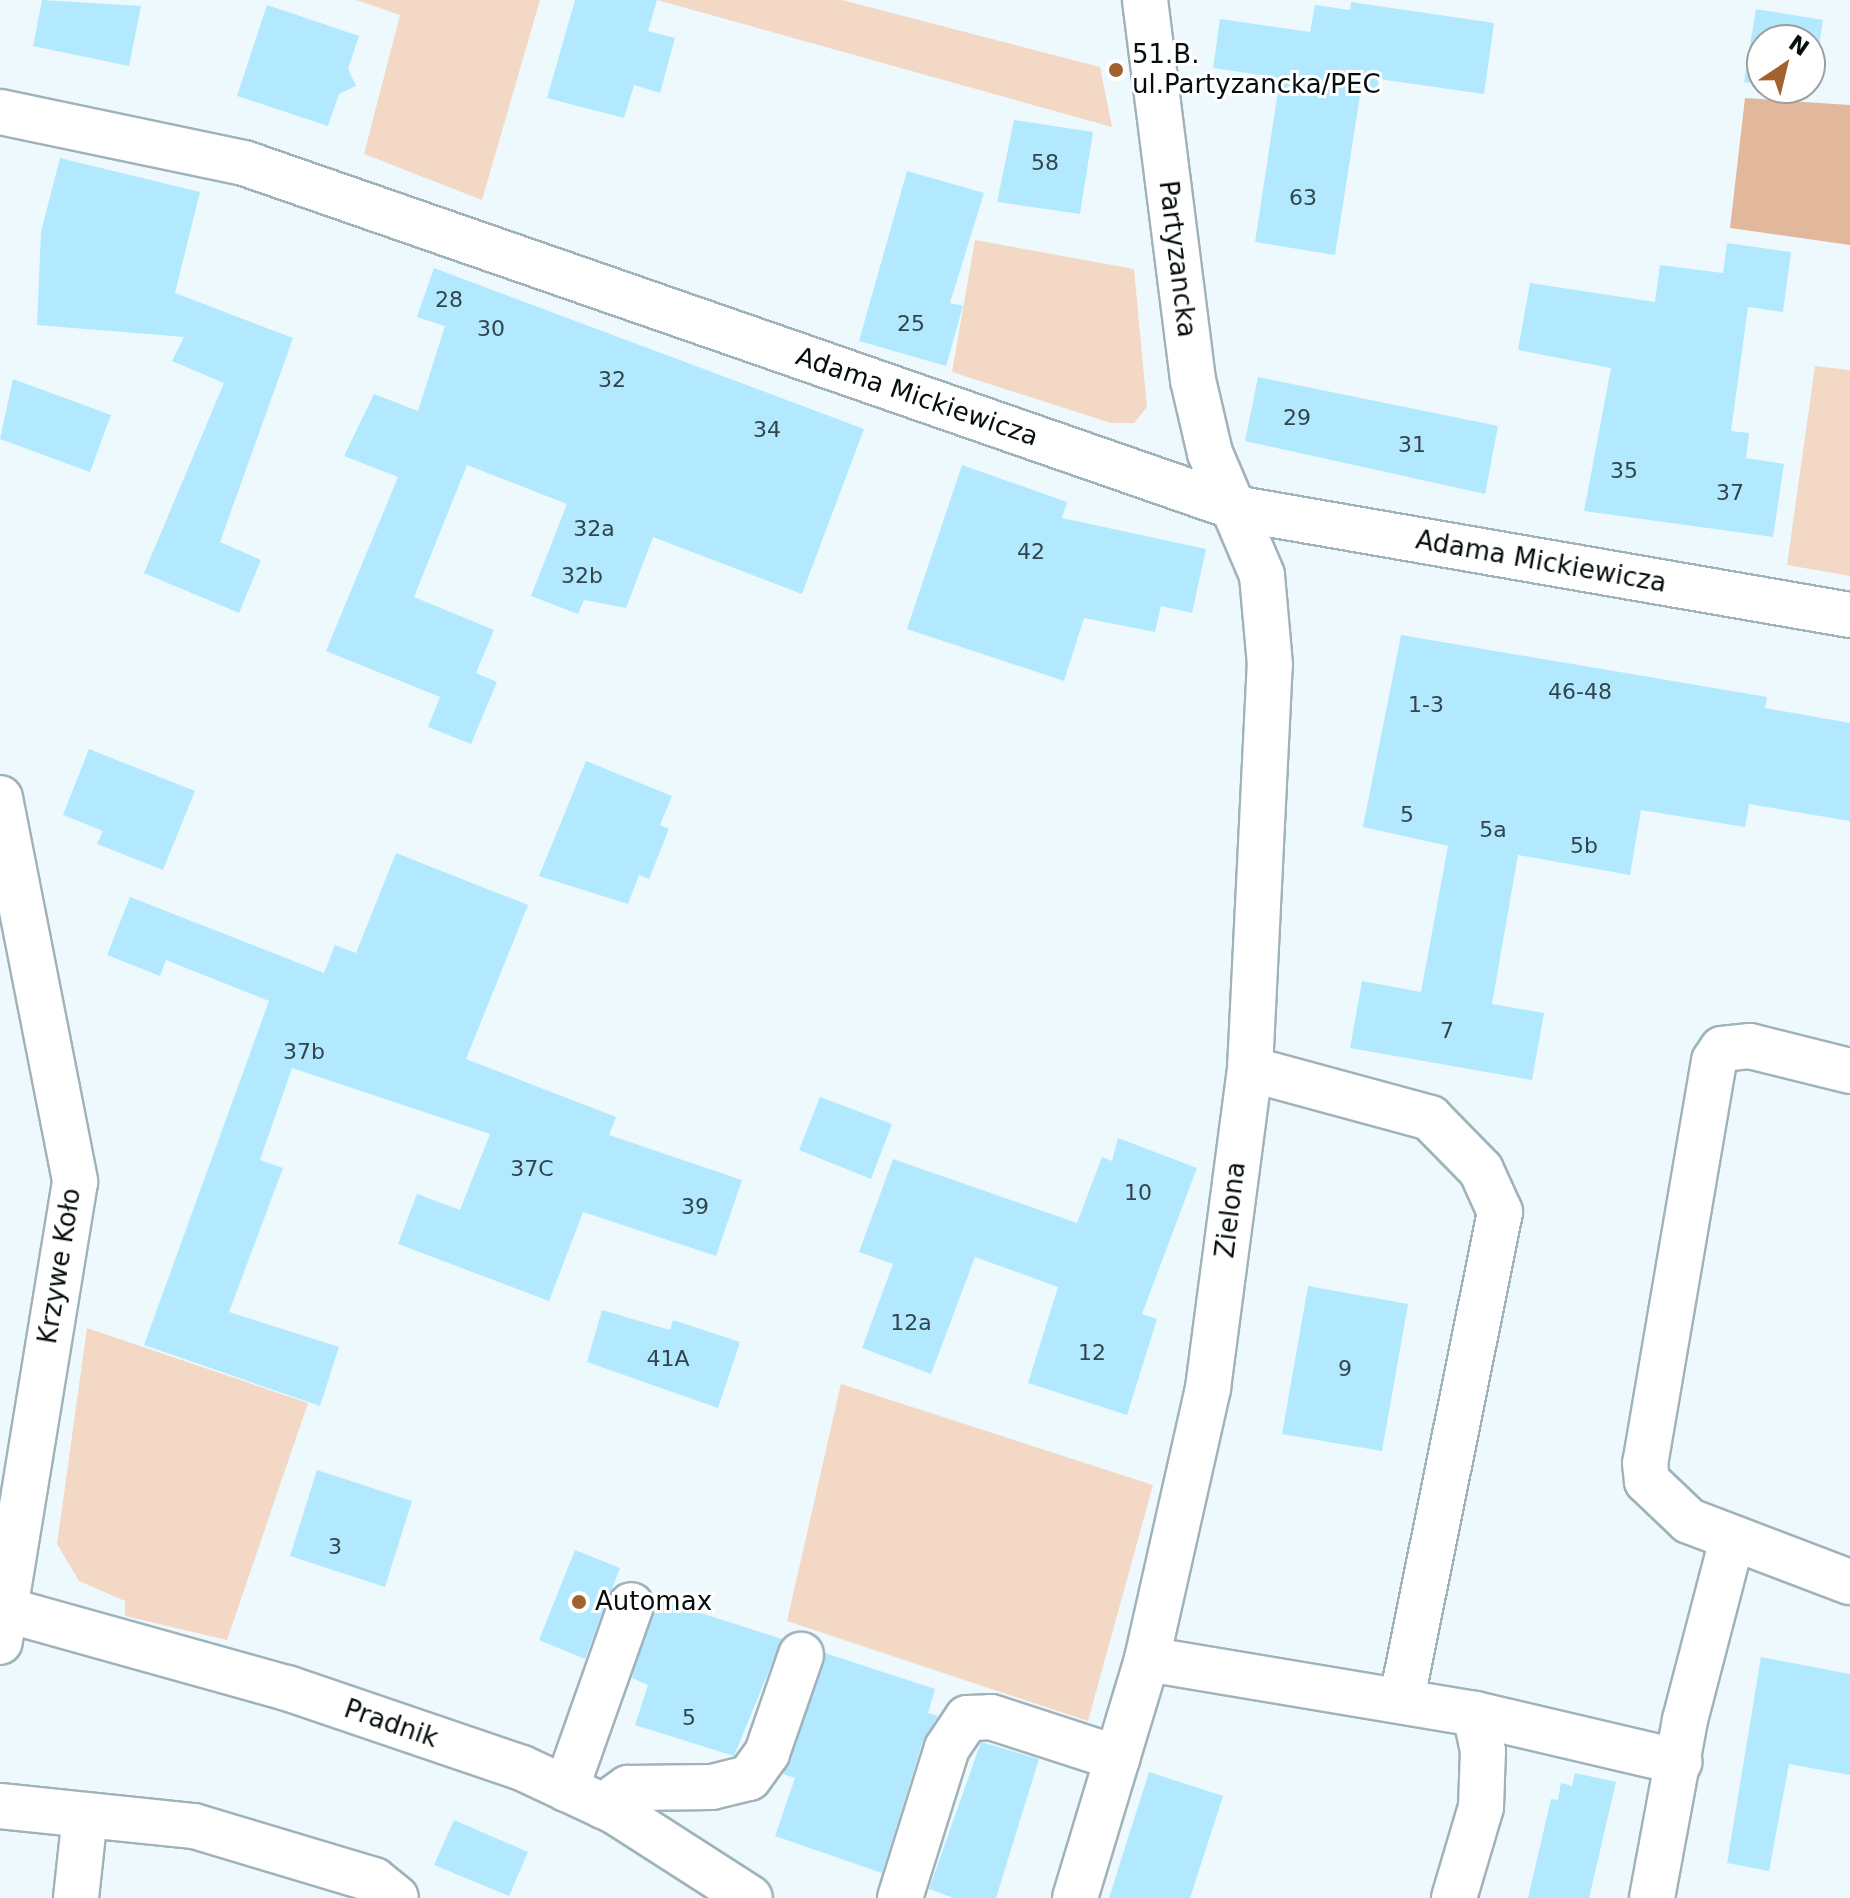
<!DOCTYPE html>
<meta charset="utf-8">
<style>
body{margin:0}
#map{position:relative;width:1850px;height:1898px;overflow:hidden;background:#eef9fe;font-family:"DejaVu Sans",sans-serif}
div>[style]{position:absolute}
.green>*{inset:0;background:#f3d8c5}
.forest>*{inset:0;background:#e2b89c}
.building>*{inset:0;background:#b3e9fe}
.roads{filter:drop-shadow(2px 0 #a0b2ba) drop-shadow(-2px 0 #a0b2ba) drop-shadow(0 2px #a0b2ba) drop-shadow(0 -2px #a0b2ba)}
.minor>*{height:44px;margin:-22px;padding:0 22px;transform-origin:22px;border-radius:22px;background:#fff}
.dots>*{width:22px;height:22px;translate:-50% -50%;box-sizing:border-box;border:4px solid #fff;border-radius:50%}
span{translate:-50% -50%;white-space:nowrap;text-align:center;line-height:1.15;-webkit-text-stroke:6px #fff;paint-order:stroke}
.number-label{font-size:22px;color:#32454c}
.number-label span{-webkit-text-stroke-width:0}
.poi-label{font-size:26px;color:#070e10}
.left{translate:0 -50%;text-align:left}
.street-label{font-size:26px;color:#070e10}
.north{position:absolute;left:1746px;top:24px;width:80px;height:80px;box-sizing:border-box;background:#fff;border:2px solid #9c9f9f;border-radius:50%;rotate:35deg;font-size:22px;font-weight:700;line-height:32px;text-align:center;color:#070e10}
.north::after{content:'';display:block;margin:auto;width:28px;height:36px;background:#a3612d;clip-path:polygon(50% 0,100% 100%,50% 72%,0 100%)}
</style>
<div id="map">
<div class="green">
<i style="clip-path:polygon(356px 0,540px 0,482px 200px,364px 154px,400px 15px)"></i>
<i style="clip-path:polygon(657px 0,842px 0,1100px 67px,1112px 127px)"></i>
<i style="clip-path:polygon(975px 240px,1134px 269px,1147px 407px,1134px 423px,1111px 423px,952px 372px)"></i>
<i style="clip-path:polygon(1815px 366px,1850px 370px,1850px 576px,1787px 565px)"></i>
<i style="clip-path:polygon(87px 1328px,308px 1403px,227px 1640px,125px 1616px,125px 1601px,79px 1581px,57px 1544px)"></i>
<i style="clip-path:polygon(841px 1384px,1153px 1485px,1088px 1721px,787px 1621px)"></i>
</div>
<div class="forest">
<i style="clip-path:polygon(1745px 98px,1850px 105px,1850px 245px,1730px 228px)"></i>
</div>
<div class="building">
<i style="clip-path:polygon(42px 0,141px 6px,129px 66px,33px 46px)"></i>
<i style="clip-path:polygon(575px 0,657px 0,648px 31px,675px 38px,660px 93px,634px 85px,624px 118px,547px 98px)"></i>
<i style="clip-path:polygon(1351px 2px,1494px 23px,1484px 94px,1379px 79px,1377px 92px,1361px 89px,1335px 255px,1255px 242px,1280px 78px,1213px 68px,1220px 19px,1310px 32px,1315px 5px,1350px 10px)"></i>
<i style="clip-path:polygon(267px 5px,359px 36px,348px 69px,356px 86px,339px 94px,328px 126px,237px 96px)"></i>
<i style="clip-path:polygon(1756px 9px,1823px 20px,1812px 93px,1780px 88px,1810px 88px,1810px 40px,1762px 40px,1762px 85px,1744px 82px)"></i>
<i style="clip-path:polygon(1014px 120px,1093px 132px,1080px 214px,997px 202px)"></i>
<i style="clip-path:polygon(60px 158px,200px 192px,175px 293px,293px 338px,220px 542px,261px 560px,239px 613px,144px 573px,224px 383px,172px 361px,184px 337px,37px 325px,41px 232px)"></i>
<i style="clip-path:polygon(907px 171px,984px 193px,950px 303px,963px 306px,946px 366px,859px 341px)"></i>
<i style="clip-path:polygon(1727px 243px,1791px 252px,1783px 312px,1748px 307px,1731px 431px,1749px 433px,1746px 458px,1784px 464px,1773px 537px,1584px 511px,1611px 368px,1518px 350px,1530px 283px,1655px 302px,1660px 265px,1723px 273px)"></i>
<i style="clip-path:polygon(434px 268px,864px 429px,802px 594px,653px 537px,626px 608px,584px 600px,578px 614px,531px 596px,567px 504px,467px 465px,414px 597px,494px 630px,476px 673px,497px 682px,471px 744px,428px 727px,440px 697px,326px 651px,398px 477px,344px 456px,374px 394px,418px 411px,445px 326px,417px 317px)"></i>
<i style="clip-path:polygon(1258px 377px,1498px 426px,1485px 494px,1245px 441px)"></i>
<i style="clip-path:polygon(13px 379px,111px 415px,90px 472px,0 439px)"></i>
<i style="clip-path:polygon(962px 465px,1067px 502px,1062px 518px,1206px 549px,1192px 613px,1161px 606px,1155px 632px,1084px 618px,1064px 681px,907px 629px)"></i>
<i style="clip-path:polygon(1401px 635px,1767px 697px,1765px 708px,1850px 723px,1850px 821px,1749px 804px,1745px 827px,1641px 810px,1630px 875px,1518px 855px,1492px 1004px,1544px 1013px,1532px 1080px,1350px 1048px,1362px 981px,1421px 992px,1448px 846px,1363px 827px)"></i>
<i style="clip-path:polygon(89px 749px,195px 791px,163px 870px,97px 844px,103px 831px,63px 815px)"></i>
<i style="clip-path:polygon(586px 761px,672px 796px,660px 825px,669px 829px,649px 879px,639px 875px,628px 904px,539px 876px)"></i>
<i style="clip-path:polygon(396px 853px,528px 905px,466px 1059px,616px 1117px,609px 1135px,742px 1180px,716px 1256px,583px 1212px,549px 1301px,398px 1244px,417px 1194px,460px 1210px,490px 1134px,292px 1068px,260px 1160px,283px 1168px,229px 1312px,339px 1347px,320px 1406px,144px 1345px,269px 1001px,166px 960px,160px 976px,107px 955px,130px 897px,324px 973px,335px 945px,356px 953px)"></i>
<i style="clip-path:polygon(820px 1097px,892px 1124px,871px 1179px,799px 1150px)"></i>
<i style="clip-path:polygon(1118px 1138px,1197px 1168px,1142px 1314px,1157px 1319px,1127px 1415px,1028px 1383px,1058px 1287px,975px 1257px,931px 1374px,862px 1348px,893px 1264px,859px 1252px,893px 1159px,1077px 1223px,1102px 1157px,1112px 1161px)"></i>
<i style="clip-path:polygon(1308px 1286px,1408px 1304px,1382px 1451px,1282px 1434px)"></i>
<i style="clip-path:polygon(602px 1310px,670px 1330px,673px 1320px,740px 1342px,718px 1408px,587px 1362px)"></i>
<i style="clip-path:polygon(317px 1470px,412px 1501px,385px 1587px,290px 1556px)"></i>
<i style="clip-path:polygon(575px 1550px,620px 1568px,585px 1659px,539px 1640px)"></i>
<i style="clip-path:polygon(654px 1598px,782px 1639px,734px 1756px,635px 1725px,648px 1685px,632px 1678px)"></i>
<i style="clip-path:polygon(825px 1653px,935px 1689px,928px 1713px,938px 1716px,923px 1741px,882px 1873px,775px 1836px,795px 1778px,783px 1774px)"></i>
<i style="clip-path:polygon(1761px 1657px,1850px 1674px,1850px 1775px,1789px 1764px,1769px 1871px,1727px 1863px)"></i>
<i style="clip-path:polygon(981px 1742px,1039px 1759px,996px 1898px,954px 1898px,929px 1889px)"></i>
<i style="clip-path:polygon(1149px 1772px,1223px 1796px,1190px 1898px,1109px 1898px)"></i>
<i style="clip-path:polygon(1575px 1773px,1616px 1782px,1589px 1898px,1528px 1898px,1551px 1799px,1558px 1800px,1561px 1783px,1572px 1786px)"></i>
<i style="clip-path:polygon(454px 1820px,528px 1852px,509px 1896px,434px 1865px)"></i>
</div>
<div class="roads">
<div class="minor">
<i style="left:0;top:112px;width:249px;rotate:11.8deg"></i>
<i style="left:244px;top:163px;width:1054px;rotate:19.16deg"></i>
<i style="left:1240px;top:509px;width:619px;rotate:9.86deg"></i>
<i style="left:0;top:798px;width:391px;rotate:78.9deg"></i>
<i style="left:75px;top:1182px;width:466px;rotate:99.3deg"></i>
<i style="left:1250px;top:1069px;width:187px;rotate:15.2deg"></i>
<i style="left:1430px;top:1118px;width:73px;rotate:45.6deg"></i>
<i style="left:1481px;top:1170px;width:46px;rotate:65.7deg"></i>
<i style="left:1500px;top:1212px;width:498px;rotate:101.4deg"></i>
<i style="left:1850px;top:1071px;width:103px;rotate:-166deg"></i>
<i style="left:1750px;top:1046px;width:28px;rotate:174deg"></i>
<i style="left:1722px;top:1049px;width:14px;rotate:124deg"></i>
<i style="left:1714px;top:1061px;width:408px;rotate:99.7deg"></i>
<i style="left:1645px;top:1463px;width:18px;rotate:84deg"></i>
<i style="left:1647px;top:1481px;width:58px;rotate:43.6deg"></i>
<i style="left:1689px;top:1521px;width:172px;rotate:20.8deg"></i>
<i style="left:7px;top:1610px;width:291px;rotate:15.6deg"></i>
<i style="left:287px;top:1688px;width:248px;rotate:18.8deg"></i>
<i style="left:522px;top:1768px;width:104px;rotate:25.1deg"></i>
<i style="left:616px;top:1812px;width:159px;rotate:32.7deg"></i>
<i style="left:1147px;top:1659px;width:333px;rotate:9.5deg"></i>
<i style="left:1475px;top:1714px;width:210px;rotate:13.2deg"></i>
<i style="left:566px;top:1789px;width:195px;rotate:-70.5deg"></i>
<i style="left:0;top:1806px;width:195px;rotate:5.9deg"></i>
<i style="left:194px;top:1826px;width:188px;rotate:16.7deg"></i>
<i style="left:374px;top:1880px;width:28px;rotate:39deg"></i>
<i style="left:603px;top:1806px;width:31px;rotate:-36deg"></i>
<i style="left:628px;top:1788px;width:84px;rotate:-0.7deg"></i>
<i style="left:712px;top:1787px;width:38px;rotate:-14deg"></i>
<i style="left:749px;top:1778px;width:31px;rotate:-54deg"></i>
<i style="left:767px;top:1753px;width:104px;rotate:-70.9deg"></i>
<i style="left:76px;top:1898px;width:83px;rotate:-83.8deg"></i>
<i style="left:900px;top:1898px;width:157px;rotate:-72.6deg"></i>
<i style="left:947px;top:1748px;width:36px;rotate:-56deg"></i>
<i style="left:967px;top:1718px;width:24px;rotate:-2deg"></i>
<i style="left:991px;top:1717px;width:133px;rotate:18deg"></i>
<i style="left:1075px;top:1898px;width:250px;rotate:-73.2deg"></i>
<i style="left:1147px;top:1659px;width:278px;rotate:-77.3deg"></i>
<i style="left:1208px;top:1388px;width:322px;rotate:-82.5deg"></i>
<i style="left:1250px;top:1069px;width:404px;rotate:-87.2deg"></i>
<i style="left:1270px;top:665px;width:90px;rotate:-95.1deg"></i>
<i style="left:1262px;top:575px;width:133px;rotate:-113.1deg"></i>
<i style="left:1210px;top:453px;width:75px;rotate:-103.1deg"></i>
<i style="left:1193px;top:380px;width:383px;rotate:-97.2deg"></i>
<i style="left:1454px;top:1898px;width:95px;rotate:-73.5deg"></i>
<i style="left:1481px;top:1807px;width:56px;rotate:-88deg"></i>
<i style="left:1483px;top:1751px;width:38px;rotate:-102deg"></i>
<i style="left:1652px;top:1898px;width:181px;rotate:-79.5deg"></i>
<i style="left:1685px;top:1720px;width:187px;rotate:-75.4deg"></i>
</div>
</div>
<div class="dots">
<i style="left:1116px;top:70px;background:#a3612d"></i>
<i style="left:579px;top:1602px;background:#a3612d"></i>
</div>
<div class="number-label">
<span style="left:1045px;top:163px">58</span>
<span style="left:1303px;top:198px">63</span>
<span style="left:449px;top:300px">28</span>
<span style="left:911px;top:324px">25</span>
<span style="left:491px;top:329px">30</span>
<span style="left:612px;top:380px">32</span>
<span style="left:1297px;top:418px">29</span>
<span style="left:767px;top:430px">34</span>
<span style="left:1412px;top:445px">31</span>
<span style="left:1624px;top:471px">35</span>
<span style="left:1730px;top:493px">37</span>
<span style="left:594px;top:529px">32a</span>
<span style="left:1031px;top:552px">42</span>
<span style="left:582px;top:576px">32b</span>
<span style="left:1580px;top:692px">46-48</span>
<span style="left:1426px;top:705px">1-3</span>
<span style="left:1407px;top:815px">5</span>
<span style="left:1493px;top:830px">5a</span>
<span style="left:1584px;top:846px">5b</span>
<span style="left:1447px;top:1031px">7</span>
<span style="left:304px;top:1052px">37b</span>
<span style="left:532px;top:1169px">37C</span>
<span style="left:1138px;top:1193px">10</span>
<span style="left:695px;top:1207px">39</span>
<span style="left:911px;top:1323px">12a</span>
<span style="left:1092px;top:1353px">12</span>
<span style="left:668px;top:1359px">41A</span>
<span style="left:1345px;top:1369px">9</span>
<span style="left:335px;top:1547px">3</span>
<span style="left:689px;top:1718px">5</span>
</div>
<div class="poi-label">
<span class="left" style="left:1132px;top:70px">51.B.<br>ul.Partyzancka/PEC</span>
<span class="left" style="left:595px;top:1602px">Automax</span>
</div>
<div class="street-label">
<span style="left:1177px;top:259px;rotate:83deg">Partyzancka</span>
<span style="left:917px;top:397px;rotate:19deg">Adama Mickiewicza</span>
<span style="left:1541px;top:562px;rotate:10deg">Adama Mickiewicza</span>
<span style="left:1231px;top:1210px;rotate:-83deg">Zielona</span>
<span style="left:60px;top:1266px;rotate:-81deg">Krzywe Koło</span>
<span style="left:391px;top:1724px;rotate:19deg">Pradnik</span>
</div>
<div class="north">N</div>
</div>
